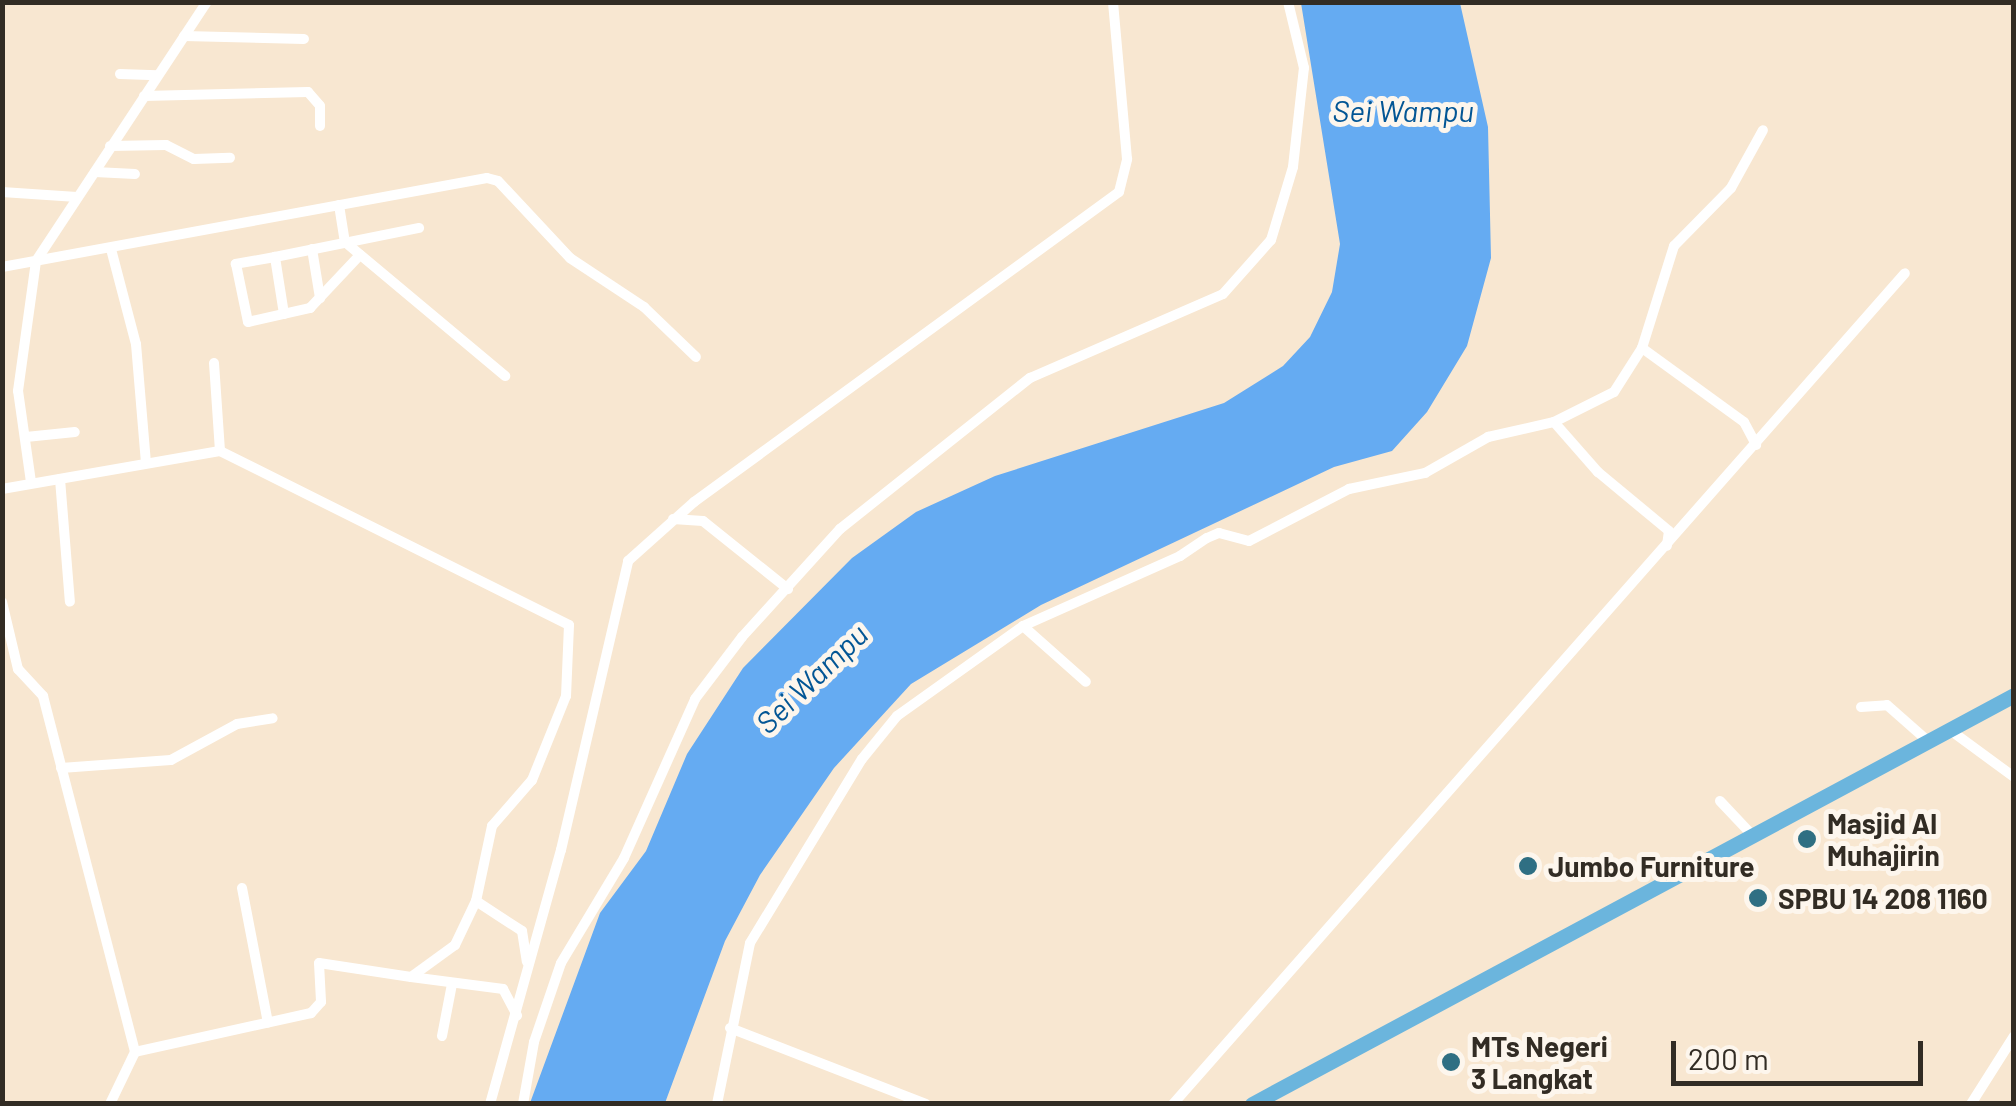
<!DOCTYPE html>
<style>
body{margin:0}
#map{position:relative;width:2016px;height:1106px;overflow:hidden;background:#f8e7d1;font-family:Barlow,sans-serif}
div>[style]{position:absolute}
.water>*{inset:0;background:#65abf2}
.minor>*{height:10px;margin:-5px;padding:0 5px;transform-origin:5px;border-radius:5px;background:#fff}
.highway>*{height:15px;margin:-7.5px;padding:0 7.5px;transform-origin:7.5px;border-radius:7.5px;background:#6bb5dd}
.dots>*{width:28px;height:28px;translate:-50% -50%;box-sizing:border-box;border:5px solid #fdf6ed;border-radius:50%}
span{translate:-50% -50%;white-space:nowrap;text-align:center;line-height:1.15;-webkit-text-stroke:10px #fdf6ed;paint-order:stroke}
.poi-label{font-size:28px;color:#322c24;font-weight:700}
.left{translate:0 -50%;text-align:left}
.water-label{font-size:30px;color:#035695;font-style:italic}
.frame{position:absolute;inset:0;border:5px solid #322c24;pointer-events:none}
.scale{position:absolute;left:1671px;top:1041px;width:252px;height:45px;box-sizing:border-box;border:5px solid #322c24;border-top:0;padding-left:12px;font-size:30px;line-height:35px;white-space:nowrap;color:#322c24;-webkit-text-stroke:8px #fdf6ed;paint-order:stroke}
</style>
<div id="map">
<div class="water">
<i style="clip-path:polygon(1301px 3px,1460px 3px,1488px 127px,1491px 258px,1467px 346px,1427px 412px,1392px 451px,1334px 467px,1041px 605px,911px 684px,834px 768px,760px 875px,725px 941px,665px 1103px,530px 1103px,600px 913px,646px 851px,687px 754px,743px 668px,852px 558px,916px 512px,995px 476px,1224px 403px,1283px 366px,1310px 337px,1332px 292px,1340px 244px)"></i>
</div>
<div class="minor">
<i style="left:184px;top:36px;width:120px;rotate:1.4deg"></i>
<i style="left:120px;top:74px;width:37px;rotate:2deg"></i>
<i style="left:144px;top:96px;width:164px;rotate:-1.4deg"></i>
<i style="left:308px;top:92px;width:18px;rotate:49deg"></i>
<i style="left:320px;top:106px;width:20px;rotate:90deg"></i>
<i style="left:110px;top:146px;width:56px;rotate:-1deg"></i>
<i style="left:166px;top:145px;width:31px;rotate:27deg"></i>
<i style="left:194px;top:159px;width:36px;rotate:-2deg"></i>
<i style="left:95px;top:172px;width:40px;rotate:2.9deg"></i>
<i style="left:2px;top:192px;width:75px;rotate:3.8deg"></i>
<i style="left:339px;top:205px;width:37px;rotate:81deg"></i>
<i style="left:345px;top:242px;width:209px;rotate:39.9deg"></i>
<i style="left:111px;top:249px;width:98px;rotate:75.3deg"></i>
<i style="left:136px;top:344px;width:118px;rotate:85.2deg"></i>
<i style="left:312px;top:249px;width:50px;rotate:80.7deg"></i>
<i style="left:275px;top:257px;width:147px;rotate:-11.4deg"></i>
<i style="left:2px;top:267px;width:493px;rotate:-10.4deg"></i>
<i style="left:487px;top:178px;width:11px;rotate:15deg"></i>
<i style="left:498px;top:181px;width:105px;rotate:46.9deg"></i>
<i style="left:570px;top:258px;width:89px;rotate:33.5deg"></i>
<i style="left:644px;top:307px;width:72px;rotate:43.9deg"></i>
<i style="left:284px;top:314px;width:58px;rotate:-99deg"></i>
<i style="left:275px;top:257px;width:40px;rotate:170deg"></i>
<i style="left:236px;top:264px;width:59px;rotate:78.3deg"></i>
<i style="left:248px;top:322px;width:64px;rotate:-12.7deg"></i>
<i style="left:310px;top:308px;width:73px;rotate:-46.7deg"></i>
<i style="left:1642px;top:348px;width:126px;rotate:36deg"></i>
<i style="left:1744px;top:422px;width:26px;rotate:62deg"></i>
<i style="left:214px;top:363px;width:88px;rotate:86.1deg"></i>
<i style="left:1554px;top:422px;width:67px;rotate:48.7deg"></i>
<i style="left:1598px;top:472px;width:92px;rotate:39.7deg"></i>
<i style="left:1669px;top:531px;width:15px;rotate:98deg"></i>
<i style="left:26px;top:437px;width:49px;rotate:-5.8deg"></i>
<i style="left:60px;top:479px;width:123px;rotate:85.4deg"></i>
<i style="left:31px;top:482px;width:92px;rotate:-98.1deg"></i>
<i style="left:18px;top:391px;width:131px;rotate:-82.1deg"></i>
<i style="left:36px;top:261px;width:310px;rotate:-56.6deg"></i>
<i style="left:2px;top:489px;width:221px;rotate:-9.9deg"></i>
<i style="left:220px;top:451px;width:390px;rotate:26.5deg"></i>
<i style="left:569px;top:625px;width:71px;rotate:92.4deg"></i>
<i style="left:566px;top:696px;width:91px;rotate:112deg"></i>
<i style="left:532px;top:780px;width:61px;rotate:131deg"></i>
<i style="left:492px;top:826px;width:77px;rotate:102deg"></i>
<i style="left:476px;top:901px;width:49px;rotate:115.5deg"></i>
<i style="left:455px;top:945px;width:54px;rotate:144deg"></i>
<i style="left:411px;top:977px;width:93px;rotate:-171.3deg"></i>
<i style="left:319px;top:963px;width:39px;rotate:87deg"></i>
<i style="left:321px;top:1002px;width:15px;rotate:132deg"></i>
<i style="left:311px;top:1013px;width:180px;rotate:167.5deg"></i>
<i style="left:673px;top:519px;width:30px;rotate:4deg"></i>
<i style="left:703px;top:521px;width:109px;rotate:38.7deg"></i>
<i style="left:2px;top:602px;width:69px;rotate:76.6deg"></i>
<i style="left:18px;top:669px;width:37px;rotate:47deg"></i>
<i style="left:43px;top:696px;width:368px;rotate:75.5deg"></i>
<i style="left:135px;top:1052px;width:58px;rotate:115.7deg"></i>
<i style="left:1023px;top:626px;width:172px;rotate:-24deg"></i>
<i style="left:1180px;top:556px;width:32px;rotate:-34deg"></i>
<i style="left:1207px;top:538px;width:13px;rotate:-23deg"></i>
<i style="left:1219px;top:533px;width:31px;rotate:15deg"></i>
<i style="left:1249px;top:541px;width:113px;rotate:-27.5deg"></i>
<i style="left:1349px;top:489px;width:78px;rotate:-11.9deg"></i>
<i style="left:1425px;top:473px;width:73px;rotate:-29.7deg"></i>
<i style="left:1488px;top:437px;width:68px;rotate:-12.8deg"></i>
<i style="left:1554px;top:422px;width:67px;rotate:-26.6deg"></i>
<i style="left:1614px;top:392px;width:52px;rotate:-57.5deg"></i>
<i style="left:1642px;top:348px;width:107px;rotate:-72.6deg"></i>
<i style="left:1674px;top:246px;width:81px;rotate:-45.5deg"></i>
<i style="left:1731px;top:188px;width:66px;rotate:-61.1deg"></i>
<i style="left:1861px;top:707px;width:26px;rotate:-4deg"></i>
<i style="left:1887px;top:705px;width:56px;rotate:41.4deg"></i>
<i style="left:1950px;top:730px;width:79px;rotate:36.3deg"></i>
<i style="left:61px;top:768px;width:110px;rotate:-4.2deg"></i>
<i style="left:171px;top:760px;width:75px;rotate:-28.6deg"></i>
<i style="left:237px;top:724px;width:36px;rotate:-9deg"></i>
<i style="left:1720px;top:801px;width:50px;rotate:46.6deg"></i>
<i style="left:242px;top:888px;width:137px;rotate:79.1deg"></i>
<i style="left:476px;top:901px;width:55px;rotate:33.1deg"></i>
<i style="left:522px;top:931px;width:31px;rotate:81deg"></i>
<i style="left:411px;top:977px;width:93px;rotate:7.4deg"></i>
<i style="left:503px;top:989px;width:30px;rotate:62deg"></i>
<i style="left:730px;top:1028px;width:210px;rotate:21.2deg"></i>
<i style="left:442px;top:1036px;width:53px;rotate:-79.1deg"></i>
<i style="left:490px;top:1104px;width:264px;rotate:-74.4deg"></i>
<i style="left:561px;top:850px;width:297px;rotate:-76.9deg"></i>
<i style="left:628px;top:561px;width:89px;rotate:-41.8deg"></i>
<i style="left:694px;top:502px;width:526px;rotate:-36.11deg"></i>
<i style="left:1119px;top:192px;width:34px;rotate:-76deg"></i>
<i style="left:1127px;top:159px;width:158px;rotate:-95.1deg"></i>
<i style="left:523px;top:1104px;width:63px;rotate:-79.9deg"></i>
<i style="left:534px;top:1042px;width:83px;rotate:-71.1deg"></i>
<i style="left:561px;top:963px;width:122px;rotate:-59deg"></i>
<i style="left:624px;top:858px;width:174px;rotate:-65.9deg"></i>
<i style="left:695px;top:699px;width:78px;rotate:-52.8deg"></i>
<i style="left:742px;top:637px;width:146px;rotate:-47.8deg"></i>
<i style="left:840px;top:529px;width:243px;rotate:-38.5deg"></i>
<i style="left:1030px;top:378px;width:210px;rotate:-23.5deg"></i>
<i style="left:1223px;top:294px;width:72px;rotate:-48.4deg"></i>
<i style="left:1271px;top:240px;width:76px;rotate:-73.2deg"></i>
<i style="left:1293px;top:167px;width:100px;rotate:-83.7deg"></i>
<i style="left:1304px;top:68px;width:68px;rotate:-103.6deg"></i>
<i style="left:717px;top:1104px;width:164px;rotate:-78.4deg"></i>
<i style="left:750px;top:943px;width:215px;rotate:-58.7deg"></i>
<i style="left:862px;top:759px;width:55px;rotate:-50.9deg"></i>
<i style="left:897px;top:716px;width:155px;rotate:-35.5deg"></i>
<i style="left:1023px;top:626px;width:84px;rotate:41.6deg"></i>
<i style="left:1173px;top:1104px;width:1107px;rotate:-48.62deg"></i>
<i style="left:1971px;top:1104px;width:80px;rotate:-57.7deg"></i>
</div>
<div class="highway">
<i style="left:1252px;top:1104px;width:865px;rotate:-28.22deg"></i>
</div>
<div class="dots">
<i style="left:1807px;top:839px;background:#2f6f83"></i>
<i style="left:1528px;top:866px;background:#2f6f83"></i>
<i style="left:1758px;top:898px;background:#2f6f83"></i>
<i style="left:1451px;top:1062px;background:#2f6f83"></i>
</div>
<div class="poi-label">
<span class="left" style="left:1827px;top:839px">Masjid Al<br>Muhajirin</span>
<span class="left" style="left:1548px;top:866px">Jumbo Furniture</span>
<span class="left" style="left:1778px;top:898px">SPBU 14 208 1160</span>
<span class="left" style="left:1471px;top:1062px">MTs Negeri<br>3 Langkat</span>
</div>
<div class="water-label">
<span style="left:1403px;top:110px">Sei Wampu</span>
<span style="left:811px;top:678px;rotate:-44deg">Sei Wampu</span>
</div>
<div class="frame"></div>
<div class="scale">200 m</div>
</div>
